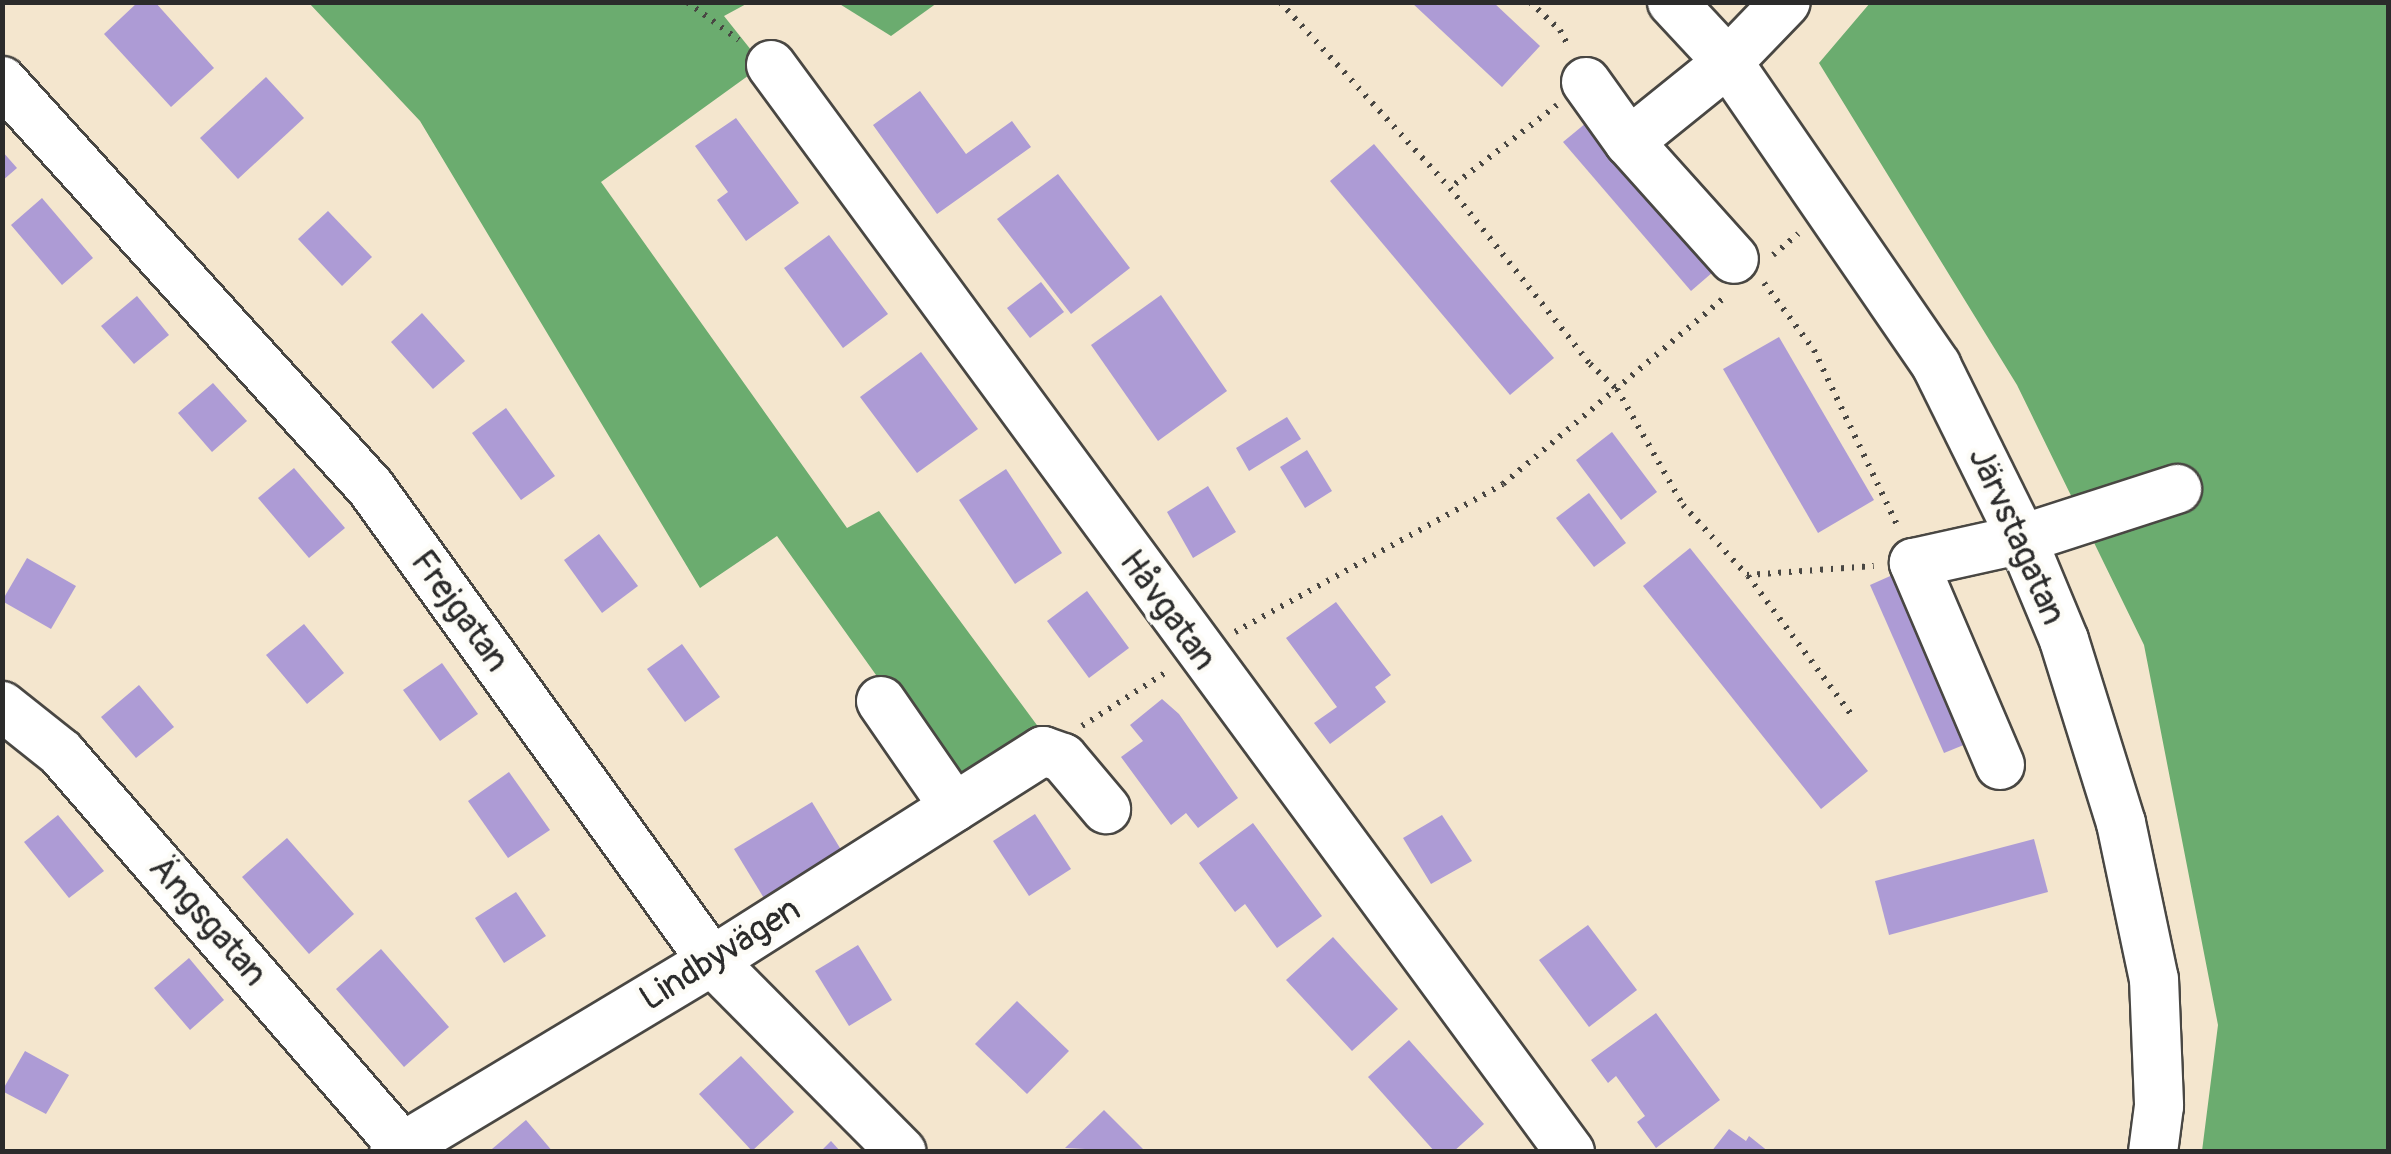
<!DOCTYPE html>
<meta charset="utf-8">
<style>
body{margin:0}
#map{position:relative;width:2391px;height:1154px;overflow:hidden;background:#f4e6ce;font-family:Pangolin,sans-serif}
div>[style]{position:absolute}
.forest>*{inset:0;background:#6bac6f}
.building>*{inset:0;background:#ad9bd5}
.path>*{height:6px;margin-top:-3px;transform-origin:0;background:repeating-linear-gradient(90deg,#494743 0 2.5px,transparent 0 10.5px)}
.roads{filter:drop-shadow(2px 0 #494743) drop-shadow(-2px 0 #494743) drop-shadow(0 2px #494743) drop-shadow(0 -2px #494743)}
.minor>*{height:48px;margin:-24px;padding:0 24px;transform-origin:24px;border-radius:24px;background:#fff}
span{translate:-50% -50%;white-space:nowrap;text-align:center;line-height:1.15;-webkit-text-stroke:9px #fdfcf7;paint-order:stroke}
.street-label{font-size:35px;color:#2b2b2b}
.frame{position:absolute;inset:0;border:5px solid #2b2b2b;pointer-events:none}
</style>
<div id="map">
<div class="forest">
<i style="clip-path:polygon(309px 3px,748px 3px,724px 16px,763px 65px,601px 182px,847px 528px,879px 511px,1045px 736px,958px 790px,777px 536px,700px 588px,420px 121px)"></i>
<i style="clip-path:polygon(838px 3px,937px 3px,891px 36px)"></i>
<i style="clip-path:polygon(1870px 3px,2388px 3px,2388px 1151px,2202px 1151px,2218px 1025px,2144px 645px,2017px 385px,1819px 63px)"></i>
</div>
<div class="building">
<i style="clip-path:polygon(138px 2px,155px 2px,214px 68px,171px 107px,104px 34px)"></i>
<i style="clip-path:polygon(1411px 2px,1493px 2px,1540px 46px,1502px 87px)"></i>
<i style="clip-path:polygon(266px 77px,304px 118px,238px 179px,200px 138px)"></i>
<i style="clip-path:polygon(920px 91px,966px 154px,1012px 121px,1031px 147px,937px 214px,873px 125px)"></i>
<i style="clip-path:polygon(736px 118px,799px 203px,746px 241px,717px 200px,728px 192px,695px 146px)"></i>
<i style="clip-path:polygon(1586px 123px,1713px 272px,1691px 291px,1563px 142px)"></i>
<i style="clip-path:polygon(1374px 144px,1554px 358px,1510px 395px,1330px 181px)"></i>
<i style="clip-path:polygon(2px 151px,17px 168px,2px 181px)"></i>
<i style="clip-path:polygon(1058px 174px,1130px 268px,1071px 314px,997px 219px)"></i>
<i style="clip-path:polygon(42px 198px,93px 258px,62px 285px,11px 225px)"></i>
<i style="clip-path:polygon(328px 211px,372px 257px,342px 286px,298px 239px)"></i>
<i style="clip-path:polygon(829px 235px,888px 314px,843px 348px,784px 268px)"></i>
<i style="clip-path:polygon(1041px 282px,1064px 312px,1030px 338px,1007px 308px)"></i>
<i style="clip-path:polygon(1161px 295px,1227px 391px,1158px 441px,1091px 345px)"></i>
<i style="clip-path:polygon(137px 296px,169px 335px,134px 364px,101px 326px)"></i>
<i style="clip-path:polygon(422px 313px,465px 361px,433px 389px,391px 342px)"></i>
<i style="clip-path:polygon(1779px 337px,1874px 500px,1818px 533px,1723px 369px)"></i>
<i style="clip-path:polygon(921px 352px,978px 429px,917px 473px,860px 397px)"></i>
<i style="clip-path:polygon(213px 383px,247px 421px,212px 452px,178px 413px)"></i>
<i style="clip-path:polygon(506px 408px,555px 476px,521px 500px,472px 433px)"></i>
<i style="clip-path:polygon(1287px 417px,1301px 439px,1249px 471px,1236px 448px)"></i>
<i style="clip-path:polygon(1612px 432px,1657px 492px,1621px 520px,1576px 460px)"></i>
<i style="clip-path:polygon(1307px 450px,1332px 491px,1305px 508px,1280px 467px)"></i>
<i style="clip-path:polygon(294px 468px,345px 528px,309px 558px,258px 498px)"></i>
<i style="clip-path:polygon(1006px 469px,1062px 553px,1015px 584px,959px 500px)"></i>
<i style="clip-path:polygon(1208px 486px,1236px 532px,1193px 558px,1167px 512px)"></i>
<i style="clip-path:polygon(1589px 493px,1626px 543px,1594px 567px,1556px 518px)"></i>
<i style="clip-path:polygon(599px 534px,638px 586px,602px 613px,564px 560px)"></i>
<i style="clip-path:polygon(1690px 548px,1868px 771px,1821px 809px,1643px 586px)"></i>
<i style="clip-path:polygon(27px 558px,76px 586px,51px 629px,2px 601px)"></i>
<i style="clip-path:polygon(1897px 573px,1971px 742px,1944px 753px,1870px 585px)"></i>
<i style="clip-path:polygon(1087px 591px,1129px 648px,1089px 678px,1047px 621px)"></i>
<i style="clip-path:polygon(1336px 602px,1391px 675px,1375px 687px,1386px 702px,1330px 744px,1314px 723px,1337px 707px,1286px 638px)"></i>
<i style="clip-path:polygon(304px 624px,344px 673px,307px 704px,266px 655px)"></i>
<i style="clip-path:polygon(682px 644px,720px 697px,685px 722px,647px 669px)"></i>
<i style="clip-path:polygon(442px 663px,478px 714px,440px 741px,403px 690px)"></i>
<i style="clip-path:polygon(139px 685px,174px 727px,136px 758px,101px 717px)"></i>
<i style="clip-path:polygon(1162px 699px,1179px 714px,1238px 798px,1198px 828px,1186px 813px,1171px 825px,1121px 757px,1143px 741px,1130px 725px)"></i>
<i style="clip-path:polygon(509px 772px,550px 830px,508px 858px,468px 801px)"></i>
<i style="clip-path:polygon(812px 802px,843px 853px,765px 900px,734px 849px)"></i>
<i style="clip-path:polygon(1035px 814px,1071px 869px,1029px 896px,993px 841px)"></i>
<i style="clip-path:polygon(58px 815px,104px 871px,69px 898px,24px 842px)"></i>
<i style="clip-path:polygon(1442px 815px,1472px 861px,1431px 884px,1403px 838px)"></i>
<i style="clip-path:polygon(1253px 823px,1322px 916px,1277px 948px,1245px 904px,1235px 912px,1199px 863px)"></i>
<i style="clip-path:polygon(287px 838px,354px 914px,309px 954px,242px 877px)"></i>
<i style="clip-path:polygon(2034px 839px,2048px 892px,1889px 935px,1875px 881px)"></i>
<i style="clip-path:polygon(516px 892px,546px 936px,504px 963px,475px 918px)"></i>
<i style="clip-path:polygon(1588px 925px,1637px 990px,1589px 1027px,1539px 960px)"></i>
<i style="clip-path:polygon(1333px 937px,1398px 1009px,1352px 1051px,1286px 980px)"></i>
<i style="clip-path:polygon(858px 945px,892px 1000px,849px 1026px,815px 971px)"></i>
<i style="clip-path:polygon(381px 949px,449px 1027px,404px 1067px,336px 989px)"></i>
<i style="clip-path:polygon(189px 958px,224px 1000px,190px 1030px,154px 988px)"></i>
<i style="clip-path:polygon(1017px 1001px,1069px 1051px,1027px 1094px,975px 1044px)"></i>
<i style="clip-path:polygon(1656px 1013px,1720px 1100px,1656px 1148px,1637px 1122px,1645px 1116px,1616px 1076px,1608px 1083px,1591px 1060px)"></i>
<i style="clip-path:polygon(1409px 1040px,1484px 1124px,1453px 1152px,1435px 1152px,1368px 1077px)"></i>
<i style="clip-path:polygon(25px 1051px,69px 1075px,46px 1114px,2px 1091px)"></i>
<i style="clip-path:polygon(741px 1056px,794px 1112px,752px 1151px,699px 1094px)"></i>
<i style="clip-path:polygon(1104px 1110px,1146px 1152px,1065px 1148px)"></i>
<i style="clip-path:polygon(526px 1120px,553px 1152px,494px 1152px,492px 1149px)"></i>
<i style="clip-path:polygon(1729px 1129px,1746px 1141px,1749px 1136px,1769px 1152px,1711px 1152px)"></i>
<i style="clip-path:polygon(831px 1141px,841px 1152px,820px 1152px)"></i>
</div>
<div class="path">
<i style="left:687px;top:2px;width:64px;rotate:36.2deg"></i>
<i style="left:1280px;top:2px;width:252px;rotate:47.6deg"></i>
<i style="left:1530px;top:2px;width:41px;rotate:43deg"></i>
<i style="left:1560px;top:30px;width:18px;rotate:63deg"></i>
<i style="left:1557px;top:105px;width:135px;rotate:142.2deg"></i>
<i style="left:1450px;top:188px;width:225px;rotate:51.5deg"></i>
<i style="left:1590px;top:364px;width:37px;rotate:43deg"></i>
<i style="left:1617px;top:389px;width:133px;rotate:60.4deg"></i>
<i style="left:1683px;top:505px;width:95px;rotate:47.6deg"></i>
<i style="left:1747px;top:575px;width:127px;rotate:-4.1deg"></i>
<i style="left:1773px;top:255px;width:33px;rotate:-40deg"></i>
<i style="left:1764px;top:283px;width:84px;rotate:53.3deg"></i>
<i style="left:1814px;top:350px;width:198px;rotate:64.6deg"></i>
<i style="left:1748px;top:576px;width:176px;rotate:53.3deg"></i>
<i style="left:1235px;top:632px;width:306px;rotate:-28.9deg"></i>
<i style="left:1503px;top:484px;width:292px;rotate:-40.1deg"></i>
<i style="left:1082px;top:726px;width:102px;rotate:-32.6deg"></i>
</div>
<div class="roads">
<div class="minor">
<i style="left:1672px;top:2px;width:82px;rotate:47deg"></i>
<i style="left:1728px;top:62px;width:368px;rotate:55.5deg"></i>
<i style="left:1936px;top:365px;width:194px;rotate:63.7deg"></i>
<i style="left:2022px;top:539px;width:109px;rotate:67.4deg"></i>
<i style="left:2064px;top:640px;width:192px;rotate:72.7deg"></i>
<i style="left:2121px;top:823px;width:159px;rotate:78.1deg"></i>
<i style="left:2154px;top:979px;width:127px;rotate:87.7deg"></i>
<i style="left:2159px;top:1106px;width:46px;rotate:97.4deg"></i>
<i style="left:771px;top:65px;width:1349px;rotate:53.68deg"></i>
<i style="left:2px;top:81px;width:549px;rotate:47.8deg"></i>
<i style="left:371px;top:488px;width:583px;rotate:54.21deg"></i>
<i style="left:712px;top:961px;width:269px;rotate:45.2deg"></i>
<i style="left:1586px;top:82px;width:74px;rotate:54.4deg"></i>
<i style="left:1629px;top:142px;width:127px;rotate:-38.9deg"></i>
<i style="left:1728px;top:62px;width:83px;rotate:-46deg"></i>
<i style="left:1629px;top:142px;width:157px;rotate:48.1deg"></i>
<i style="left:881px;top:701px;width:129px;rotate:55.4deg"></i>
<i style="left:2px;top:706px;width:75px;rotate:38.5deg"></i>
<i style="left:61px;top:753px;width:520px;rotate:49.05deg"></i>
<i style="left:2000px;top:765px;width:220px;rotate:-113.1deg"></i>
<i style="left:1914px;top:563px;width:111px;rotate:-12.5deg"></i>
<i style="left:2022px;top:539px;width:163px;rotate:-17.9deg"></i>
<i style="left:394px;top:1152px;width:371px;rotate:-31deg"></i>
<i style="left:712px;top:961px;width:392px;rotate:-32.4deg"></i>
<i style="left:1043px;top:751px;width:21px;rotate:19deg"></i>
<i style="left:1063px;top:758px;width:67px;rotate:49.9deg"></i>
</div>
</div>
<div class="street-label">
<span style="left:2017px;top:536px;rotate:66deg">Järvstagatan</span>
<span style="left:1168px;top:610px;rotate:54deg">Håvgatan</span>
<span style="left:460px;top:611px;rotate:54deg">Frejgatan</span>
<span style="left:208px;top:921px;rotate:49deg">Ängsgatan</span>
<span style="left:720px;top:954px;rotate:-32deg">Lindbyvägen</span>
</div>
<div class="frame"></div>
</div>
